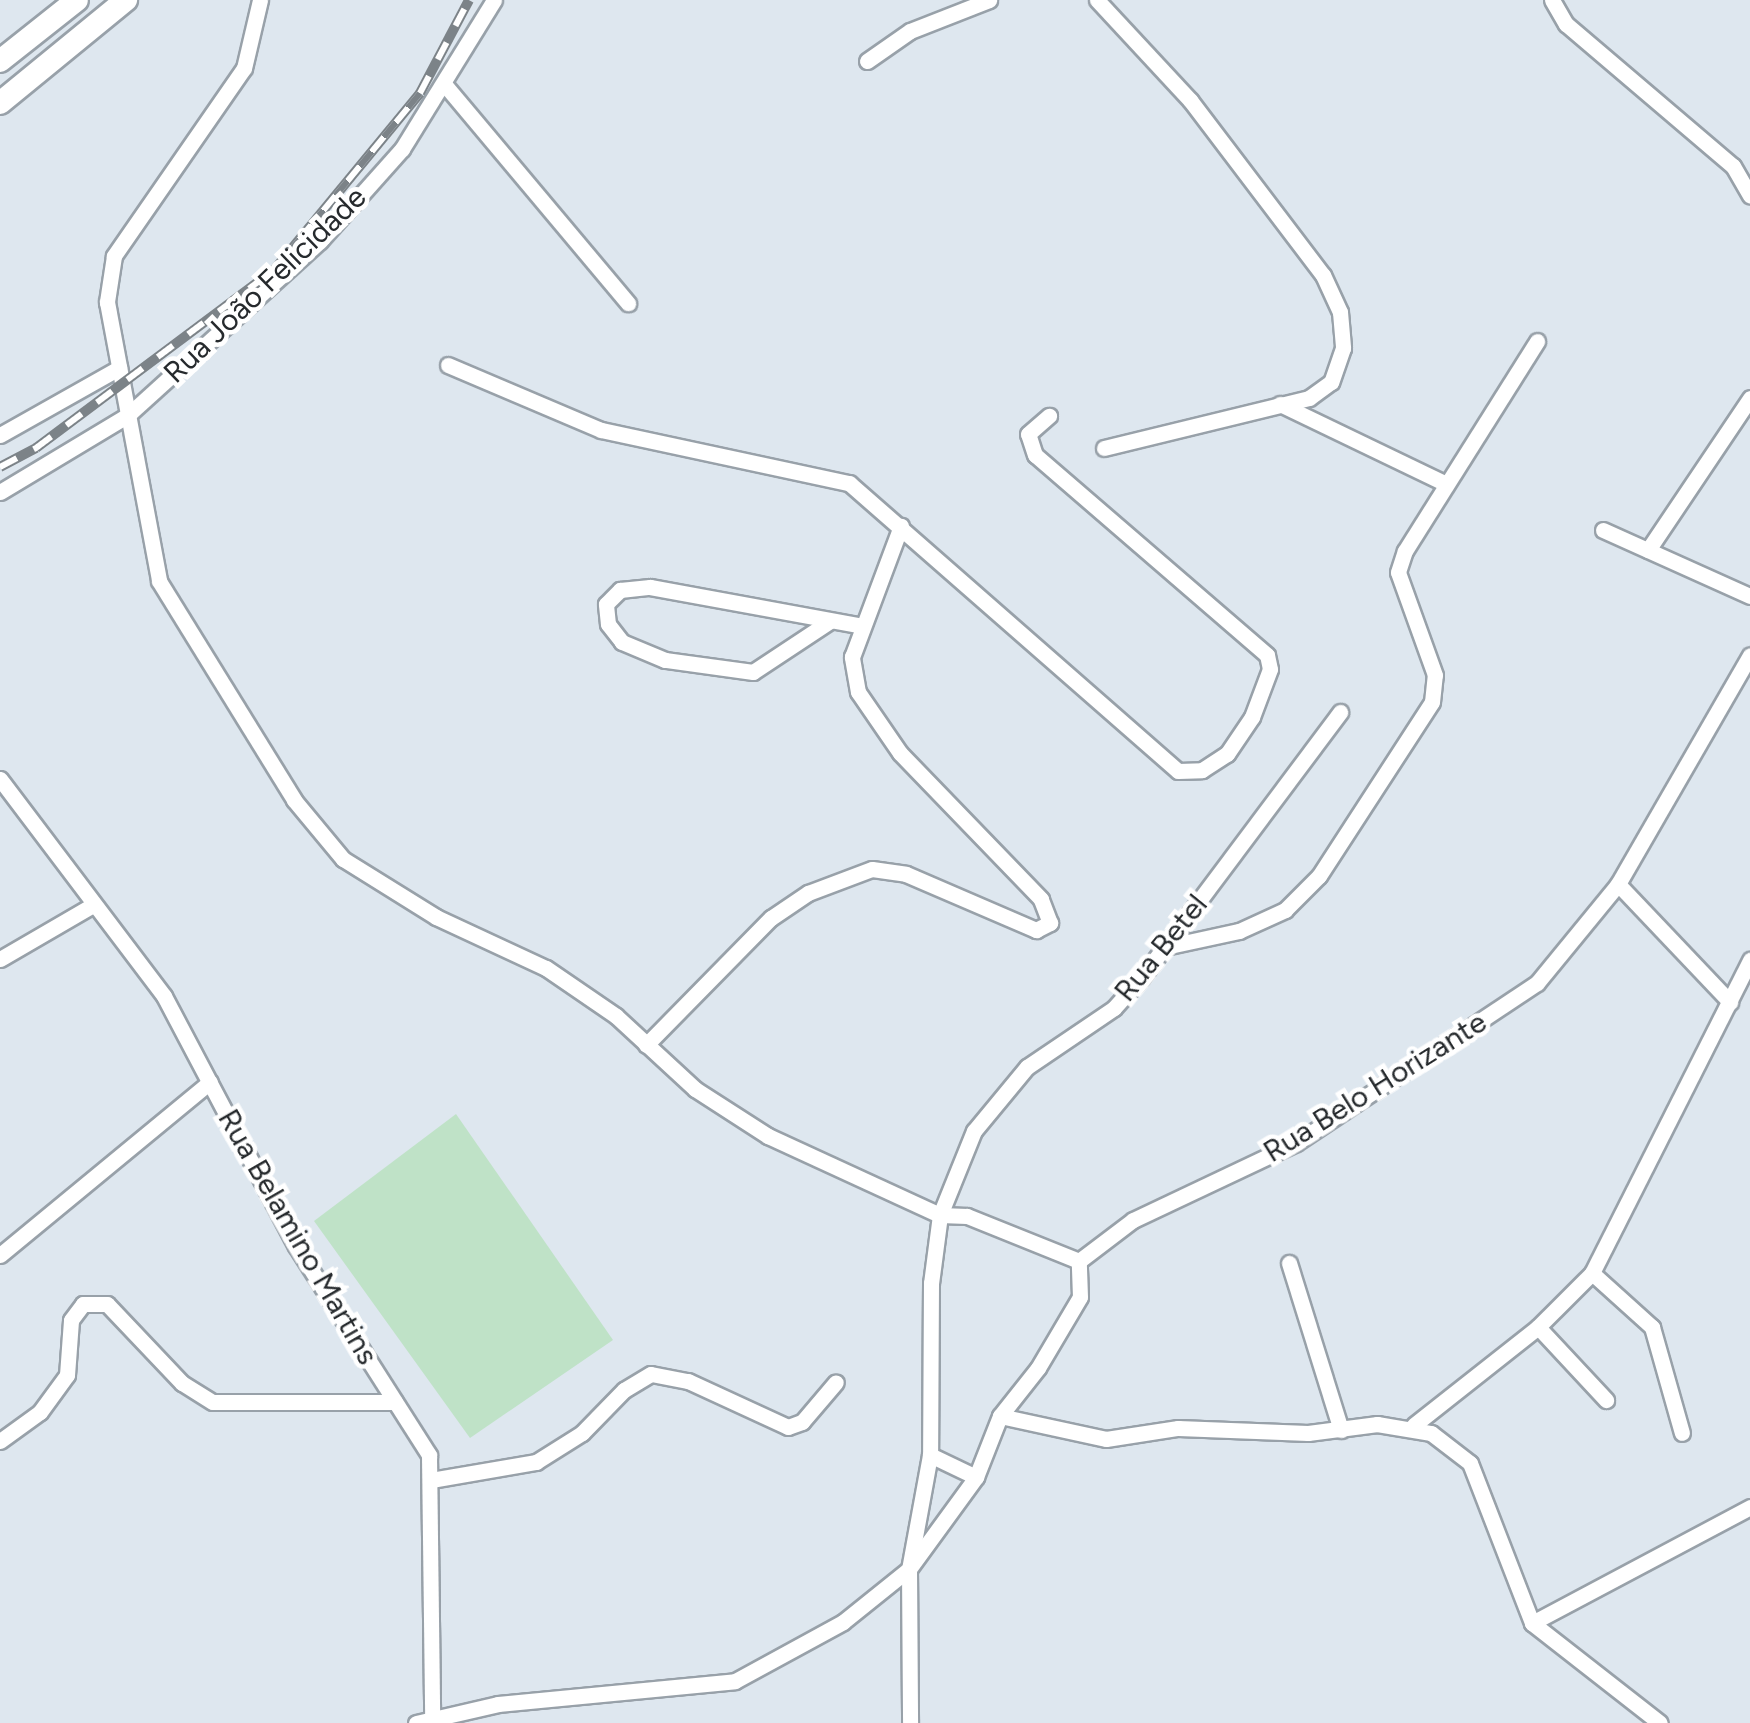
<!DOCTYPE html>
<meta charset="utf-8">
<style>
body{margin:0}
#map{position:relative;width:1750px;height:1723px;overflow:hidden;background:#dee7ef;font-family:Figtree,sans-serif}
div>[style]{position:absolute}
.green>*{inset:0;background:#bfe2c7}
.roads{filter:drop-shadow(2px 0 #98a1a9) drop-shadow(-2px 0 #98a1a9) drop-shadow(0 2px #98a1a9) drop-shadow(0 -2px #98a1a9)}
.street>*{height:15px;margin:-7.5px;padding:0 7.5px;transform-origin:7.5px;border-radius:7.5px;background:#fff}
.secondary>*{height:22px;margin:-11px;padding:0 11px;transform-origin:11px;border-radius:11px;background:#fff}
.rail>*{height:10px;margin-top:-5px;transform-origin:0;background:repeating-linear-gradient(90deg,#fff 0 19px,#7c8388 0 38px);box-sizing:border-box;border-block:2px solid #7c8388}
span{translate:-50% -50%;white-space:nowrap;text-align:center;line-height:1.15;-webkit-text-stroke:9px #fff;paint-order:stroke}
.street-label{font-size:30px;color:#262a2d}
</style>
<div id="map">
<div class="green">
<i style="clip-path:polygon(456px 1114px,613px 1340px,470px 1438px,314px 1221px)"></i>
</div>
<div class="roads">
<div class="street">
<i style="left:260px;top:0;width:70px;rotate:103.2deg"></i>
<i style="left:244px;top:68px;width:229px;rotate:124.7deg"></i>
<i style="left:114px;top:256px;width:47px;rotate:98.7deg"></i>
<i style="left:107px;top:302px;width:284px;rotate:79.4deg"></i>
<i style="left:159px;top:581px;width:257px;rotate:58.3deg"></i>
<i style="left:294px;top:800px;width:77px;rotate:50.3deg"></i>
<i style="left:343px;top:859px;width:110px;rotate:31.9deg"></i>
<i style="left:436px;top:917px;width:121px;rotate:24.9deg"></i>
<i style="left:546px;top:968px;width:85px;rotate:34.4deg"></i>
<i style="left:616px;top:1016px;width:108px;rotate:42.7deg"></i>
<i style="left:695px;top:1089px;width:87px;rotate:32.8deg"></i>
<i style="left:768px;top:1136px;width:189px;rotate:24.7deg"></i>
<i style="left:940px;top:1215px;width:69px;rotate:97.5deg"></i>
<i style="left:931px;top:1283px;width:172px;rotate:90.3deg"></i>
<i style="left:930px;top:1455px;width:116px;rotate:100.4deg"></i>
<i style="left:909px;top:1569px;width:154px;rotate:89.6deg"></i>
<i style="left:1097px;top:0;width:137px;rotate:47.1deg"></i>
<i style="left:1190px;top:100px;width:220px;rotate:52.8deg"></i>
<i style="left:1323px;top:275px;width:41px;rotate:65.3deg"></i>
<i style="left:1340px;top:312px;width:36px;rotate:85deg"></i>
<i style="left:1343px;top:348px;width:36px;rotate:109deg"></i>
<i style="left:1331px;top:382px;width:27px;rotate:144deg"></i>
<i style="left:1309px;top:398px;width:211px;rotate:166.3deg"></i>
<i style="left:1552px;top:0;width:28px;rotate:60deg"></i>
<i style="left:1566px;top:24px;width:219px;rotate:40.4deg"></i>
<i style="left:1733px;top:166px;width:34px;rotate:60deg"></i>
<i style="left:867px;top:61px;width:52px;rotate:-34.9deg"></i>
<i style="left:910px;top:31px;width:85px;rotate:-21.4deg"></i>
<i style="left:445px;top:85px;width:285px;rotate:50deg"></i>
<i style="left:448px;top:365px;width:166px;rotate:23deg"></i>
<i style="left:601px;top:430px;width:254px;rotate:12.1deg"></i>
<i style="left:849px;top:483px;width:437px;rotate:41.2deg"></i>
<i style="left:1178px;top:771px;width:24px;rotate:-2deg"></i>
<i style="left:1202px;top:770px;width:30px;rotate:-33deg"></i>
<i style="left:1227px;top:754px;width:45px;rotate:-56deg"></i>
<i style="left:1252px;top:717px;width:51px;rotate:-69.4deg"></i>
<i style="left:1270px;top:669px;width:14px;rotate:-102deg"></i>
<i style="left:1267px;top:655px;width:306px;rotate:-139.2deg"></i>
<i style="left:1035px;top:455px;width:22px;rotate:-108deg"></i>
<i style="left:1028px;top:434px;width:28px;rotate:-41deg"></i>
<i style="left:1280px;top:404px;width:184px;rotate:25.7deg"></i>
<i style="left:0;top:435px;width:137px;rotate:-29.4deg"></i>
<i style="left:0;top:492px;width:149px;rotate:-31deg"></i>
<i style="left:128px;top:415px;width:259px;rotate:-42.2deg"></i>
<i style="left:320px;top:241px;width:123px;rotate:-48.3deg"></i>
<i style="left:402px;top:149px;width:175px;rotate:-58.3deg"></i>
<i style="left:1603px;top:530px;width:161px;rotate:24.2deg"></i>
<i style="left:1648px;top:550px;width:183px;rotate:-56.1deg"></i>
<i style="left:830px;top:621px;width:92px;rotate:146.5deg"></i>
<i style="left:753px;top:672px;width:89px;rotate:-172.2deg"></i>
<i style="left:665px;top:660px;width:47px;rotate:-157.3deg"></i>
<i style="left:622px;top:642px;width:23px;rotate:-128deg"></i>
<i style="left:608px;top:624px;width:20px;rotate:-96deg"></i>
<i style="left:606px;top:604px;width:20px;rotate:-45deg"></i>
<i style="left:620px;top:590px;width:30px;rotate:-6deg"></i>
<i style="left:650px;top:587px;width:216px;rotate:10.4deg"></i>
<i style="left:0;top:779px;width:272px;rotate:52.9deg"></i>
<i style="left:164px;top:996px;width:283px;rotate:62.2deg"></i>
<i style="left:296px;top:1246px;width:248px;rotate:57.5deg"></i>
<i style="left:429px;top:1455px;width:262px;rotate:89.3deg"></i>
<i style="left:1618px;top:884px;width:163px;rotate:46.5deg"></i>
<i style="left:1165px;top:947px;width:76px;rotate:-12.2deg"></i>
<i style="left:1239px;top:931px;width:51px;rotate:-24.5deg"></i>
<i style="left:1285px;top:910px;width:48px;rotate:-45deg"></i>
<i style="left:1319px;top:876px;width:207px;rotate:-57deg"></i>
<i style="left:1432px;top:702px;width:27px;rotate:-84deg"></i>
<i style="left:1435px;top:675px;width:109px;rotate:-109.8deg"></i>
<i style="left:1398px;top:572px;width:22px;rotate:-72deg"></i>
<i style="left:1405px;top:551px;width:248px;rotate:-57.8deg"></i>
<i style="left:0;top:959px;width:105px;rotate:-30.2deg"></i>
<i style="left:646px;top:1045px;width:178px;rotate:-45.5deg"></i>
<i style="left:771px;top:918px;width:45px;rotate:-34deg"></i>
<i style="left:808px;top:893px;width:68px;rotate:-20.6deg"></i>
<i style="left:872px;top:869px;width:34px;rotate:8deg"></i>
<i style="left:906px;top:874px;width:142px;rotate:23.3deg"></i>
<i style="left:1036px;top:930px;width:16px;rotate:-27deg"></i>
<i style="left:1050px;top:923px;width:26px;rotate:-111deg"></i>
<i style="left:1041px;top:899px;width:203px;rotate:-134deg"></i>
<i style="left:900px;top:753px;width:74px;rotate:-124.5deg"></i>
<i style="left:858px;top:692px;width:36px;rotate:-100deg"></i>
<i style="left:852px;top:657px;width:140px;rotate:-69.5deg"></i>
<i style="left:0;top:1255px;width:272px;rotate:-39.5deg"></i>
<i style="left:1079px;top:1261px;width:121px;rotate:-158.1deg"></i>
<i style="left:967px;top:1216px;width:27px;rotate:-178deg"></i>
<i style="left:940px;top:1215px;width:91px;rotate:-68deg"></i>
<i style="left:974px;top:1131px;width:83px;rotate:-50.4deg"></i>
<i style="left:1027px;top:1067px;width:105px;rotate:-34.1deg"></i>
<i style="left:1114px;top:1008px;width:42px;rotate:-47.9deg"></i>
<i style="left:1142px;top:977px;width:331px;rotate:-53.2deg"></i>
<i style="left:1289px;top:1263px;width:175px;rotate:72.7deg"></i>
<i style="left:1592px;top:1273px;width:81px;rotate:42deg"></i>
<i style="left:1652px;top:1327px;width:110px;rotate:74.2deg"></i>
<i style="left:1538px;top:1327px;width:100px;rotate:47deg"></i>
<i style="left:1000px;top:1416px;width:108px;rotate:12.2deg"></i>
<i style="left:1106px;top:1439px;width:73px;rotate:-8.7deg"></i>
<i style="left:1178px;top:1428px;width:130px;rotate:2.2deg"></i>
<i style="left:1308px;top:1433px;width:70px;rotate:-7.4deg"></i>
<i style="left:1377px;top:1424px;width:55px;rotate:9.5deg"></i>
<i style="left:1431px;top:1433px;width:49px;rotate:37.6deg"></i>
<i style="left:1470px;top:1463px;width:172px;rotate:68.8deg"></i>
<i style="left:1532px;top:1623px;width:162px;rotate:38deg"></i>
<i style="left:1414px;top:1425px;width:158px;rotate:-38.3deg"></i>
<i style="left:1538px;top:1327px;width:76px;rotate:-45deg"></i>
<i style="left:1592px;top:1273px;width:351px;rotate:-63.2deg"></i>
<i style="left:0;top:1441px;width:49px;rotate:-35.9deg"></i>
<i style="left:40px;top:1412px;width:46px;rotate:-53.9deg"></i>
<i style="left:67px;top:1375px;width:55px;rotate:-85.8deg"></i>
<i style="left:71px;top:1320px;width:20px;rotate:-53deg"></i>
<i style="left:83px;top:1304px;width:24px"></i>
<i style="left:107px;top:1304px;width:109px;rotate:46.5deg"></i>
<i style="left:182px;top:1383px;width:36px;rotate:32deg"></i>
<i style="left:213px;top:1402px;width:182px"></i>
<i style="left:930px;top:1455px;width:51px;rotate:25.6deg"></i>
<i style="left:431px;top:1480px;width:107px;rotate:-9.7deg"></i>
<i style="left:536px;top:1462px;width:54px;rotate:-32.2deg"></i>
<i style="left:582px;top:1433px;width:60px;rotate:-45.7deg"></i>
<i style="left:624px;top:1390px;width:31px;rotate:-31deg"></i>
<i style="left:651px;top:1374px;width:38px;rotate:11deg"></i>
<i style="left:688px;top:1381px;width:110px;rotate:24.7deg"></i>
<i style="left:788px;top:1427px;width:15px;rotate:-20deg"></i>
<i style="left:802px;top:1422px;width:52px;rotate:-49.6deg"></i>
<i style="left:1532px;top:1623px;width:247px;rotate:-28deg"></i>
<i style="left:416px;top:1723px;width:84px;rotate:-13deg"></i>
<i style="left:498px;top:1704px;width:238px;rotate:-5.5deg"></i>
<i style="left:735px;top:1681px;width:123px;rotate:-28.6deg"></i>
<i style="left:843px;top:1622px;width:85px;rotate:-38.8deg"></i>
<i style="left:909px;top:1569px;width:114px;rotate:-53.9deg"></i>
<i style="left:976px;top:1477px;width:66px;rotate:-68.5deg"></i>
<i style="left:1000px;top:1416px;width:61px;rotate:-51.6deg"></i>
<i style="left:1038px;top:1368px;width:82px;rotate:-59.4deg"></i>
<i style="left:1080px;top:1297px;width:36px;rotate:-92deg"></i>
<i style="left:1079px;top:1261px;width:68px;rotate:-37.2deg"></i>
<i style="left:1133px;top:1220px;width:180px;rotate:-25.3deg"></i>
<i style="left:1296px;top:1143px;width:289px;rotate:-33.6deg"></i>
<i style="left:1537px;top:983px;width:128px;rotate:-50.7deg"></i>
<i style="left:1618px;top:884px;width:264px;rotate:-60deg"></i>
</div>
<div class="secondary">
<i style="left:0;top:61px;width:98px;rotate:-38.4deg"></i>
<i style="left:0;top:103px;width:163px;rotate:-39.3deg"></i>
</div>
</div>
<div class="rail">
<i style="left:0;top:467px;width:41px;rotate:-27.8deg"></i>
<i style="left:36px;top:448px;width:299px;rotate:-36.8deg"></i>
<i style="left:275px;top:269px;width:228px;rotate:-50.5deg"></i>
<i style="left:420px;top:93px;width:105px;rotate:-62.2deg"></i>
</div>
<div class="street-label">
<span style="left:265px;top:285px;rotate:-44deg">Rua João Felicidade</span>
<span style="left:1161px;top:948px;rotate:-51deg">Rua Betel</span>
<span style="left:1375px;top:1087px;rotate:-32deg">Rua Belo Horizante</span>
<span style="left:298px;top:1237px;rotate:60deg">Rua Belamino Martins</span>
</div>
</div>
